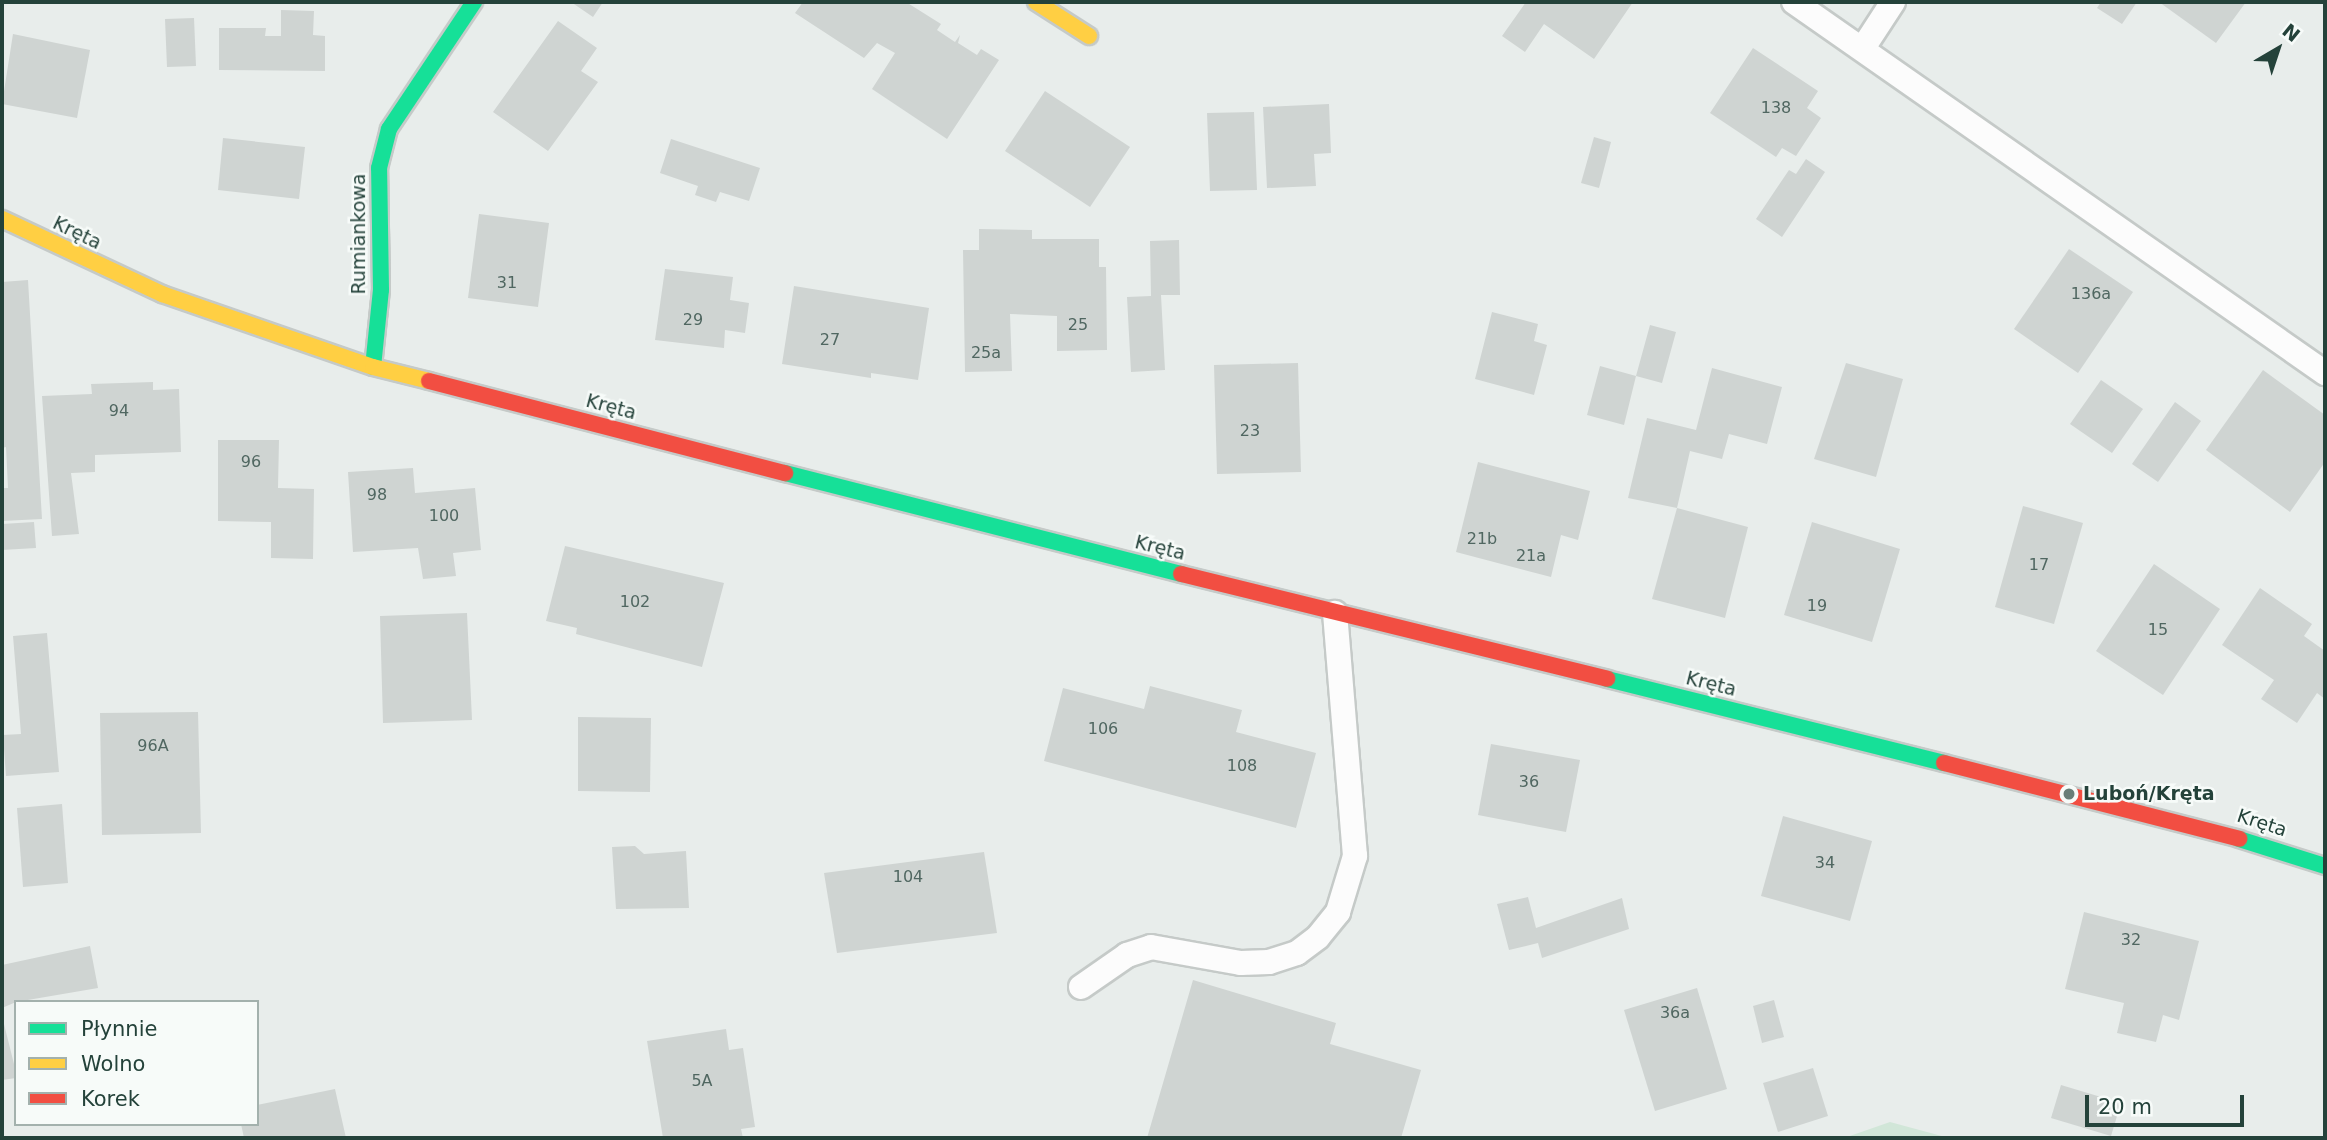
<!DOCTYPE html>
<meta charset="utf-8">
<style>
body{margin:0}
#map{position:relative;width:2327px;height:1140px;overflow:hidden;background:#e8edeb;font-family:"DejaVu Sans",sans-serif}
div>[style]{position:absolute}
.green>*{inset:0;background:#d1e6d8}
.building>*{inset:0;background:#cfd4d2}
.roads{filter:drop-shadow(2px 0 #c5cac8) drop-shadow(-2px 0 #c5cac8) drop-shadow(0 2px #c5cac8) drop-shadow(0 -2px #c5cac8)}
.lane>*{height:24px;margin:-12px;padding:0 12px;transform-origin:12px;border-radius:12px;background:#fcfcfc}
.fast>*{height:16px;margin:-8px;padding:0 8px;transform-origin:8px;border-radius:8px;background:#16e098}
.slow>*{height:16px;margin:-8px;padding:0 8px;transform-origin:8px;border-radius:8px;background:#ffcf43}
.jam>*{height:16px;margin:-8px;padding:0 8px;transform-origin:8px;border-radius:8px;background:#f24e42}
.dots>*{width:19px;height:19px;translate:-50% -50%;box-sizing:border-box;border:4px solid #f7fbf9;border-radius:50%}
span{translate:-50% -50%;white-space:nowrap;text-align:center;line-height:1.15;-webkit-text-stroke:5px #f7fbf9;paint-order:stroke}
.number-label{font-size:16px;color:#506761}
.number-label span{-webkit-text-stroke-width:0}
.street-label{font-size:19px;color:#24423a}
.poi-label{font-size:19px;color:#24423a;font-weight:700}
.left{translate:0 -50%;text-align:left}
.frame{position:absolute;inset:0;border:4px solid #24423a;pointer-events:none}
.legend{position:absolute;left:14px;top:1000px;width:245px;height:126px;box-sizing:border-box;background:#f7fbf9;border:2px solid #a3b1ad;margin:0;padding:9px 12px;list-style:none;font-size:21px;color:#24423a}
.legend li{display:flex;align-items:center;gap:14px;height:35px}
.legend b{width:35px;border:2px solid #a3b1ad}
.north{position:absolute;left:2243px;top:14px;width:70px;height:70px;-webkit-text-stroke:5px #f7fbf9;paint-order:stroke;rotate:39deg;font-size:19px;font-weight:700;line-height:28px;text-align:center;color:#24423a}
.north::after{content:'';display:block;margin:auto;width:24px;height:32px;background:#24423a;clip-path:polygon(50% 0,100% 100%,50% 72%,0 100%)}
.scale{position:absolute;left:2085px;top:1095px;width:159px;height:32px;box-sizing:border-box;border:4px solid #24423a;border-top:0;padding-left:9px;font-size:21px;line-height:24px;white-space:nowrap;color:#24423a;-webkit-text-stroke:5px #f7fbf9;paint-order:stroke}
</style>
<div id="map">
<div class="green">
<i style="clip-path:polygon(1890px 1122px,1949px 1138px,1844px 1138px)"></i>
</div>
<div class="building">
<i style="clip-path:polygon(571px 2px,603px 2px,593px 17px)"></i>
<i style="clip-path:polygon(803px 2px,906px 2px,941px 24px,937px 30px,955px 42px,960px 35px,958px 43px,977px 55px,981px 49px,999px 60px,947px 139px,872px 89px,895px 53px,877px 43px,864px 58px,795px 13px)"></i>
<i style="clip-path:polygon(1526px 2px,1633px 2px,1594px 59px,1544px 24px,1525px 52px,1502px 36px)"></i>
<i style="clip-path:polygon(2101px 2px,2137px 2px,2122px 24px,2097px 8px)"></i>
<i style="clip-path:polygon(2159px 2px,2246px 2px,2216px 43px)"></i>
<i style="clip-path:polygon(281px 10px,314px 11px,313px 35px,325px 36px,325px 71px,219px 70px,219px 28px,266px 28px,265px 36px,281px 36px)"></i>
<i style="clip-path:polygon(194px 18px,196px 66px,167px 67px,165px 19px)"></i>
<i style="clip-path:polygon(558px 21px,597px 48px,581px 71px,598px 82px,548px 151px,493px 112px)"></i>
<i style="clip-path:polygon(13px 34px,90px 50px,77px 118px,2px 104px)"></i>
<i style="clip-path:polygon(1753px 48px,1818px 91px,1807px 108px,1821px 118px,1796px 156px,1782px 148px,1776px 157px,1710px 113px)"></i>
<i style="clip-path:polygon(1045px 91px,1130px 147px,1090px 207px,1005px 151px)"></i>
<i style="clip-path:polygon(1329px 104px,1331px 153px,1314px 154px,1316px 186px,1267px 188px,1263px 107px)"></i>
<i style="clip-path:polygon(1254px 112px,1257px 190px,1210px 191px,1207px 113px)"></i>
<i style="clip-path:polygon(1594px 137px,1611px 142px,1599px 188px,1581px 183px)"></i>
<i style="clip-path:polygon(223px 138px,305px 147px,299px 199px,218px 190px)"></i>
<i style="clip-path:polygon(671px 139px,760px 168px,749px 201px,720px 192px,716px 202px,695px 195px,698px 186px,660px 173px)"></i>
<i style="clip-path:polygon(1806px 159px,1825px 172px,1782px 237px,1756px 219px,1789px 170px,1796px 174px)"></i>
<i style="clip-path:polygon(479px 214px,549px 223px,538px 307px,468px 298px)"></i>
<i style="clip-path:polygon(979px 229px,1032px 230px,1032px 239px,1099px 239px,1099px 267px,1106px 267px,1107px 350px,1057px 351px,1057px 316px,1010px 314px,1012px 371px,965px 372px,963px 250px,979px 250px)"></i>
<i style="clip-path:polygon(1179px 240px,1180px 295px,1161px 295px,1165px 370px,1131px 372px,1127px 297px,1151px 296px,1150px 241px)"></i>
<i style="clip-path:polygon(2069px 249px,2133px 292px,2078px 373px,2014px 329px)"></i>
<i style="clip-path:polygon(665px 269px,733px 277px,730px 300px,749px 303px,745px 333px,725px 330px,724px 348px,655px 340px)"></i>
<i style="clip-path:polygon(28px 280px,42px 519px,2px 521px,2px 488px,8px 488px,6px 447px,2px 448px,2px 282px)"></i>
<i style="clip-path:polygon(794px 286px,929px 308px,918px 380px,871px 373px,871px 378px,782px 364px)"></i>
<i style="clip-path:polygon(1492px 312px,1538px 324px,1534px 341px,1547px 345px,1534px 395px,1475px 379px)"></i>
<i style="clip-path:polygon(1650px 325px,1676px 332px,1662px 383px,1636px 376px,1624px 425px,1587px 415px,1600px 366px,1636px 376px)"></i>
<i style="clip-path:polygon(1298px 363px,1301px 472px,1217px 474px,1214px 365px)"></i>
<i style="clip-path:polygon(1846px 363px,1903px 379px,1876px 477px,1814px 459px)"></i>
<i style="clip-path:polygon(1712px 368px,1782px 387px,1767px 444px,1729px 434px,1722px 459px,1690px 451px,1677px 508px,1628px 498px,1647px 418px,1696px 430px)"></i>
<i style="clip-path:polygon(2263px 370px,2325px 415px,2325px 462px,2290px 512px,2206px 450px)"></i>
<i style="clip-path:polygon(2101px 380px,2143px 409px,2112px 453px,2070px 424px)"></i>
<i style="clip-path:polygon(153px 382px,153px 390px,179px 389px,181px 452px,95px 455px,95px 472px,71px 473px,79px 534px,52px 536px,42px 396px,92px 394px,91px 384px)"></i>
<i style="clip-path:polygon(2175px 402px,2201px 421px,2158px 482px,2132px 464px)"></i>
<i style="clip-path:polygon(218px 440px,279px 440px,278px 488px,314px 489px,313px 559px,271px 558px,271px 522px,218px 521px)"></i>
<i style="clip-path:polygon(1478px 462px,1590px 491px,1578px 540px,1561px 535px,1551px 577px,1456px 552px)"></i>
<i style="clip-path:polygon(413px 468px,415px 493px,475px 488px,481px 550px,453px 553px,456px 576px,423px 579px,418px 548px,353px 552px,348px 472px)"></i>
<i style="clip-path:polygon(2023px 506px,2083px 523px,2054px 624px,1995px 607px)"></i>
<i style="clip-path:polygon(1677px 508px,1748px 527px,1725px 618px,1652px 599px)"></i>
<i style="clip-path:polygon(34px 522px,36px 548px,2px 550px,2px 524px)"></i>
<i style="clip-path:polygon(1812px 522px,1900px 549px,1872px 642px,1784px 615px)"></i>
<i style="clip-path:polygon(565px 546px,724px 583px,702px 667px,576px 634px,577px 628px,546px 621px)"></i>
<i style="clip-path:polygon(2154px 564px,2220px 609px,2163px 695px,2096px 651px)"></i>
<i style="clip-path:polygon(2260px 588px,2312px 624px,2304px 636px,2325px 651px,2325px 699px,2317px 693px,2297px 723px,2261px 699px,2274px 680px,2222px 645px)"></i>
<i style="clip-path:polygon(467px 613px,472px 720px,383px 723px,380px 616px)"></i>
<i style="clip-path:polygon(47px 633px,59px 772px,6px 776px,3px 735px,21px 734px,13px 636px)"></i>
<i style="clip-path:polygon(1150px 686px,1242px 710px,1236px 732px,1316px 753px,1296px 828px,1044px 761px,1063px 688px,1144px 709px)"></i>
<i style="clip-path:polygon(198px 712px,201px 833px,102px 835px,100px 713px)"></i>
<i style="clip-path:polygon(578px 717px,651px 718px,650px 792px,578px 791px)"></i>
<i style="clip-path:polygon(1491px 744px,1580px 760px,1566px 832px,1478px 815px)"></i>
<i style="clip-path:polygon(62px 804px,68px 883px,23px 887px,17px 808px)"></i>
<i style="clip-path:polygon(1783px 816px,1872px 841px,1850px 921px,1761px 896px)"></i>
<i style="clip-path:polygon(635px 846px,644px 854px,686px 851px,689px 908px,616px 909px,612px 847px)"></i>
<i style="clip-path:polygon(984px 852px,997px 933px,837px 953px,824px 873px)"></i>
<i style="clip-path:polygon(1528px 897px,1536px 928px,1622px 898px,1629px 929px,1542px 958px,1538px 943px,1509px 950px,1497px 904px)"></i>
<i style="clip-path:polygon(2084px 912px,2199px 941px,2179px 1020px,2163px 1015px,2156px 1042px,2117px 1033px,2124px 1003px,2065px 989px)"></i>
<i style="clip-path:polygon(90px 946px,98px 988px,16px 1002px,2px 1008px,2px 965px)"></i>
<i style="clip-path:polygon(1193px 980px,1336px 1023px,1330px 1044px,1421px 1070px,1401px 1138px,1147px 1138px)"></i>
<i style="clip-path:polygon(1697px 988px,1727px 1089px,1655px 1111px,1624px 1010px)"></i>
<i style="clip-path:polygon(1774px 1000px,1784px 1037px,1762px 1043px,1753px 1006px)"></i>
<i style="clip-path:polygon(2px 1016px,16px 1072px,16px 1078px,2px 1080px)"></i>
<i style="clip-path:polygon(726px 1029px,729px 1050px,743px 1048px,755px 1127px,741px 1129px,743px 1138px,663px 1138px,647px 1041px)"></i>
<i style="clip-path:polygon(1813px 1068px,1828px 1116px,1778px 1132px,1763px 1083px)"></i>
<i style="clip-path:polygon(2061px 1085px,2121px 1103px,2111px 1136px,2051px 1118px)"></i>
<i style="clip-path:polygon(335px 1089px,346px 1138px,244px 1138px,241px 1124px,257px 1124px,257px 1105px)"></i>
</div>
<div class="roads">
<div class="lane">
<i style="left:1794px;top:2px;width:648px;rotate:34.94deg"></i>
<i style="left:1863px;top:48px;width:55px;rotate:-56.9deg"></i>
<i style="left:1081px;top:987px;width:56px;rotate:-34.8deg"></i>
<i style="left:1127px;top:955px;width:25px;rotate:-18deg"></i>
<i style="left:1151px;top:947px;width:91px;rotate:10.1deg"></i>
<i style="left:1241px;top:963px;width:28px;rotate:-2deg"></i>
<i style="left:1269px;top:962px;width:29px;rotate:-18deg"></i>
<i style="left:1297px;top:953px;width:26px;rotate:-37deg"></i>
<i style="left:1318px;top:937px;width:32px;rotate:-51deg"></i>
<i style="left:1338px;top:912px;width:59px;rotate:-73.1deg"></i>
<i style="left:1355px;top:856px;width:244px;rotate:-94.7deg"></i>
</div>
<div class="fast">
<i style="left:373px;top:367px;width:77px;rotate:-84.1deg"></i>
<i style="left:381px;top:290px;width:122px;rotate:-90.9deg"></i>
<i style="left:379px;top:168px;width:40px;rotate:-75.6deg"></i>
<i style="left:389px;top:129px;width:153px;rotate:-56.2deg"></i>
<i style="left:785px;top:473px;width:409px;rotate:14.3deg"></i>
<i style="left:1607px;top:679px;width:347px;rotate:14deg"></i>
<i style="left:2239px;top:839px;width:90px;rotate:17.4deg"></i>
</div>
<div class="slow">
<i style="left:1036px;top:2px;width:63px;rotate:32.7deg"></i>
<i style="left:2px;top:219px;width:177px;rotate:25.1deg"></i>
<i style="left:162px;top:294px;width:223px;rotate:19.1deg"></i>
<i style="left:373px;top:367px;width:58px;rotate:14deg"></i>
</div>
<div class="jam">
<i style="left:429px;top:381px;width:368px;rotate:14.5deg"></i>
<i style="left:1181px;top:574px;width:439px;rotate:13.8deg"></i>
<i style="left:1944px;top:763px;width:305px;rotate:14.4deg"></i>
</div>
</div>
<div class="dots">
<i style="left:2069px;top:794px;background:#697e78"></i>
</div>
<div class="number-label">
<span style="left:1776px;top:108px">138</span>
<span style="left:507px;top:283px">31</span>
<span style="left:2091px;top:294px">136a</span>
<span style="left:693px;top:320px">29</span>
<span style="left:1078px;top:325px">25</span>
<span style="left:830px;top:340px">27</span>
<span style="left:986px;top:353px">25a</span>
<span style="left:119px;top:411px">94</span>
<span style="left:1250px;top:431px">23</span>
<span style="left:251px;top:462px">96</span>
<span style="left:377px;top:495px">98</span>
<span style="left:444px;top:516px">100</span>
<span style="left:1482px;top:539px">21b</span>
<span style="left:1531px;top:556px">21a</span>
<span style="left:2039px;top:565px">17</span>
<span style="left:635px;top:602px">102</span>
<span style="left:1817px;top:606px">19</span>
<span style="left:2158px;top:630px">15</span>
<span style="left:1103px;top:729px">106</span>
<span style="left:153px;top:746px">96A</span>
<span style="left:1242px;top:766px">108</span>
<span style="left:1529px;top:782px">36</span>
<span style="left:1825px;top:863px">34</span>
<span style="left:908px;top:877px">104</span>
<span style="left:2131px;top:940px">32</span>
<span style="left:1675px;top:1013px">36a</span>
<span style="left:702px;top:1081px">5A</span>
</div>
<div class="street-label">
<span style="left:77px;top:233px;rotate:26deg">Kręta</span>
<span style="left:359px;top:234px;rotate:-90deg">Rumiankowa</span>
<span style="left:611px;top:407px;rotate:15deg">Kręta</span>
<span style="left:1160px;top:548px;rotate:14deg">Kręta</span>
<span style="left:1711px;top:684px;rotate:14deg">Kręta</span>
<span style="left:2262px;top:823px;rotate:18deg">Kręta</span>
</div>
<div class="poi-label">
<span class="left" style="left:2083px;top:794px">Luboń/Kręta</span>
</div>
<div class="frame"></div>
<ul class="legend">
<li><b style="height:9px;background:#16e098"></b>Płynnie</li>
<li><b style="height:9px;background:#ffcf43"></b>Wolno</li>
<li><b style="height:9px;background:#f24e42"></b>Korek</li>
</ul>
<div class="north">N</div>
<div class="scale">20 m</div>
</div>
